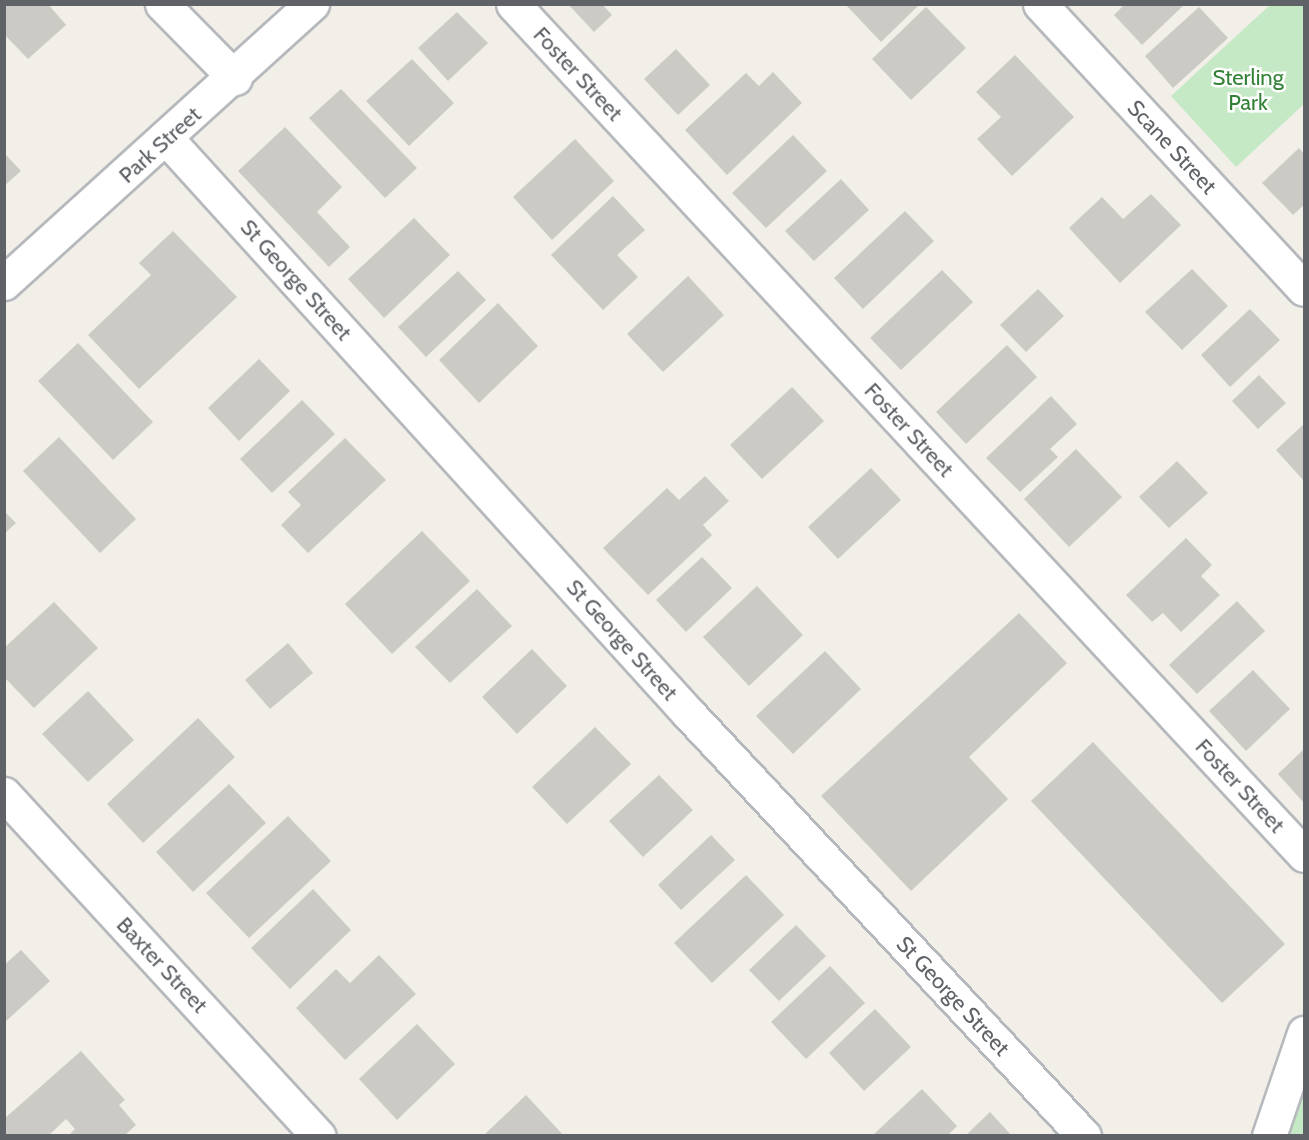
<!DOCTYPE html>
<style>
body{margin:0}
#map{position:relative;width:1309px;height:1140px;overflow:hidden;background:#f1efe8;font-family:Cabin,sans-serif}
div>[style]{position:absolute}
.green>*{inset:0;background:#c5e8c5}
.building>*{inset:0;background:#cccac5}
.roads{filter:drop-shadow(2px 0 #b5b8bc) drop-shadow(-2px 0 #b5b8bc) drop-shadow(0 2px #b5b8bc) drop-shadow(0 -2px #b5b8bc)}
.street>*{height:33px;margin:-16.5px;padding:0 16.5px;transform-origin:16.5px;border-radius:16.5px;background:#fff}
.secondary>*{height:33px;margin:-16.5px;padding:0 16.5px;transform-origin:16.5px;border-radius:16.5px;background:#fff}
span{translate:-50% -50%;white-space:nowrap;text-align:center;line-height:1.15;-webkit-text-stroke:5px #fff;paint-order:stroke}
.street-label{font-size:22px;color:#5f6368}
.park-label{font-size:22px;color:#348238}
.frame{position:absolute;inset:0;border:6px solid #5f6368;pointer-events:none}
</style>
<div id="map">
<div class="green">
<i style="clip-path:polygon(1270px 5px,1304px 5px,1304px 104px,1236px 167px,1171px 96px)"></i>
<i style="clip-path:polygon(1304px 1076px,1304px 1135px,1283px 1135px)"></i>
</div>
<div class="building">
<i style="clip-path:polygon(4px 4px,48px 4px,66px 25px,28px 59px,4px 34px)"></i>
<i style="clip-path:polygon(568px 4px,602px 4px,612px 15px,594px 32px)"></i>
<i style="clip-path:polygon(845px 4px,920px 4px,881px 42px)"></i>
<i style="clip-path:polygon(1125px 4px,1185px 4px,1142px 45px,1114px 15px)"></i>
<i style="clip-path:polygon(926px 7px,966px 48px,911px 100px,872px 59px)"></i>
<i style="clip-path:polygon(1199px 7px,1228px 38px,1173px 88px,1145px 56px)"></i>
<i style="clip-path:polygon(457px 12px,488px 43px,448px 81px,418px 48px)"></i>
<i style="clip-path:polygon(676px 49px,710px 85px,678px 115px,644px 79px)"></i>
<i style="clip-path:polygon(1015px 55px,1074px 117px,1012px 176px,977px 139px,1001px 117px,976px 92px)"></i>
<i style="clip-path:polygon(412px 59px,454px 103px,409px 146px,366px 101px)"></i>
<i style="clip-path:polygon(773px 72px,802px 103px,727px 175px,685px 130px,746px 73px,759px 86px)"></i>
<i style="clip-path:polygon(341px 89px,417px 168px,385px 198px,309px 118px)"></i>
<i style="clip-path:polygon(285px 127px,342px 187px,317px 212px,350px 247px,329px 267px,238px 171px)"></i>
<i style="clip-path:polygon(793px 135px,827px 171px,766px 228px,732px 193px)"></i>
<i style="clip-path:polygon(575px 139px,614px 181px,552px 240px,513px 197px)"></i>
<i style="clip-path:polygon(1299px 148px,1304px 154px,1304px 205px,1293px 215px,1262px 183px)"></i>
<i style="clip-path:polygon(4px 153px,21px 171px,4px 186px)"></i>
<i style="clip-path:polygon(841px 179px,869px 210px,814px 261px,785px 231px)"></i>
<i style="clip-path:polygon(1151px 194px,1181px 225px,1120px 283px,1069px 228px,1102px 197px,1123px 219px)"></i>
<i style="clip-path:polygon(613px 196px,645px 230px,617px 255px,638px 277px,603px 310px,551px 255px)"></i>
<i style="clip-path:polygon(905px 211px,934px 241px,863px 309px,834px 278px)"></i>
<i style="clip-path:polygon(414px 218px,450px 255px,384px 318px,348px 279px)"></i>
<i style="clip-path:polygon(173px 231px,237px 297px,139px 389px,88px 335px,151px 275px,139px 263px)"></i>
<i style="clip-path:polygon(1192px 269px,1228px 306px,1182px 350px,1145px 312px)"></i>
<i style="clip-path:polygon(942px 270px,973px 302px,901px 370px,870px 338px)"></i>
<i style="clip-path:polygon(458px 271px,486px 300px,426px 357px,398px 327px)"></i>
<i style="clip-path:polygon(688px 276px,724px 315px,663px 372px,627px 334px)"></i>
<i style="clip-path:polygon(1038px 289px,1064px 316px,1026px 352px,1000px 325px)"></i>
<i style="clip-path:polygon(498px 303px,538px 346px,479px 403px,439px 360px)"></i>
<i style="clip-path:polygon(1250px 309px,1280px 340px,1230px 387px,1201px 355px)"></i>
<i style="clip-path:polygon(78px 343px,153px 422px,113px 460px,38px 381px)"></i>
<i style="clip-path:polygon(1007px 345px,1037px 377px,966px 444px,936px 412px)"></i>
<i style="clip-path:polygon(259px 359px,290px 391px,239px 441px,208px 408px)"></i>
<i style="clip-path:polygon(1259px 375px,1286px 403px,1258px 429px,1232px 401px)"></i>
<i style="clip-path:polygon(792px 387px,824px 421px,762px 479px,730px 445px)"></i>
<i style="clip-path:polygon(1051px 396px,1077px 424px,1050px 449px,1058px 457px,1020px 492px,986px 458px)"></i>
<i style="clip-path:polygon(302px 400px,335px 434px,272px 493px,240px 459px)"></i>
<i style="clip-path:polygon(1304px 424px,1304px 481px,1276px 450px)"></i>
<i style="clip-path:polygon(59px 437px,136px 519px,100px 553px,23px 471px)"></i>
<i style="clip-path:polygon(345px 438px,386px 480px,308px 553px,281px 525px,301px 505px,288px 492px)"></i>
<i style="clip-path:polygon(1076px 449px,1122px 497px,1069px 547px,1024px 499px)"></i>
<i style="clip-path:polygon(1177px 461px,1208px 493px,1169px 528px,1139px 497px)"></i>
<i style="clip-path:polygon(871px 468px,901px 500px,838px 559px,808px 527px)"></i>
<i style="clip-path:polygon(705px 476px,729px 501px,703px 525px,712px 535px,648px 595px,603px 548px,667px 488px,679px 500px)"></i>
<i style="clip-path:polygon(4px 511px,16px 523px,4px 534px)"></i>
<i style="clip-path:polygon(422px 531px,470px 581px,392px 654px,345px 604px)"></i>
<i style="clip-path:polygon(1186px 538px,1212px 565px,1201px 576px,1220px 595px,1181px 632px,1163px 613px,1152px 622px,1126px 595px)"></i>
<i style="clip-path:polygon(702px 557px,732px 588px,686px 632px,656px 600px)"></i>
<i style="clip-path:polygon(757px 586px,803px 635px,749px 686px,703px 637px)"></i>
<i style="clip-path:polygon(477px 589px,512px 626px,450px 683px,415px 647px)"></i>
<i style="clip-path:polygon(1237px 601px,1265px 631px,1197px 694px,1169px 665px)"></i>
<i style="clip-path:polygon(54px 602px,98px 648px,34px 708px,4px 677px,4px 648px)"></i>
<i style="clip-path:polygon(1019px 613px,1067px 663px,969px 757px,1008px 799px,911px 891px,821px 796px)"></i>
<i style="clip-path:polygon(288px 643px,313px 673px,270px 709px,245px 680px)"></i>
<i style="clip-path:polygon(532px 649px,567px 686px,517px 734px,482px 697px)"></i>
<i style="clip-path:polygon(825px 651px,861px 689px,793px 754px,756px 716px)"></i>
<i style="clip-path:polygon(1253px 670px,1290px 709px,1246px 751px,1209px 711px)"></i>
<i style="clip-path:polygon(88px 691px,134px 740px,88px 782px,42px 734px)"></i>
<i style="clip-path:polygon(198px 718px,235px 757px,143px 843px,107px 804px)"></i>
<i style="clip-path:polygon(595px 727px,631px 764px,567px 824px,532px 787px)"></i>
<i style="clip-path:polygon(1093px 742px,1285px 944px,1222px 1003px,1031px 801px)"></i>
<i style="clip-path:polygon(1304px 749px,1304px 803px,1278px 774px)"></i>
<i style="clip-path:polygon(659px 775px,693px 810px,643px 857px,609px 821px)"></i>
<i style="clip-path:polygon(229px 784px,266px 823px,193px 892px,156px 852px)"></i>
<i style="clip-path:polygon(288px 816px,331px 861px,249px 938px,206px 893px)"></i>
<i style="clip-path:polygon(711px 835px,735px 860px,681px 910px,658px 885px)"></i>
<i style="clip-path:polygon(746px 875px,784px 915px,712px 983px,674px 943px)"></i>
<i style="clip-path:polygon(313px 889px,351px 930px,290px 989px,251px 948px)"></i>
<i style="clip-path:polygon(796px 925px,826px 956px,779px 1001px,749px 970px)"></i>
<i style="clip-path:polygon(21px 950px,50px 981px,4px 1023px,4px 965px)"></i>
<i style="clip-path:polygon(379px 955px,416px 994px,345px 1060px,296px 1008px,336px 969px,350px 983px)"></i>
<i style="clip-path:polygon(830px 966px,865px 1003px,806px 1059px,771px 1022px)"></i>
<i style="clip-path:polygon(875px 1009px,911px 1047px,864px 1091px,829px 1053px)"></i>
<i style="clip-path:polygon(417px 1024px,455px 1064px,397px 1120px,359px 1079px)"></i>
<i style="clip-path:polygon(81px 1051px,125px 1100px,119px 1105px,136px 1125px,124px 1136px,68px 1136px,75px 1129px,66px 1119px,48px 1136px,4px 1136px,4px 1119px)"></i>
<i style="clip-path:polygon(922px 1089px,957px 1126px,947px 1136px,872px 1136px)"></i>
<i style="clip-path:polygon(526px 1095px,564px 1136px,483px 1136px)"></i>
<i style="clip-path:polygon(990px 1112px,1012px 1136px,965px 1136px)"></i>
</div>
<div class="roads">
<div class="street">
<i style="left:162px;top:4px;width:104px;rotate:45.4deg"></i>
<i style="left:513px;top:4px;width:1162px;rotate:47.09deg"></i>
<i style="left:1040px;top:4px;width:388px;rotate:47.2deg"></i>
<i style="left:167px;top:139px;width:777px;rotate:47.77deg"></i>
<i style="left:689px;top:714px;width:578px;rotate:46.89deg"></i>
<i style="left:4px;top:794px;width:465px;rotate:47.4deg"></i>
<i style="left:1269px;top:1136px;width:109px;rotate:-71.2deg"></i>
</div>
<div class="secondary">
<i style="left:4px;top:283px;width:416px;rotate:-42.2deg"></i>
</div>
</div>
<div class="street-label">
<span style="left:578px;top:74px;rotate:47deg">Foster Street</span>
<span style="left:160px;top:145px;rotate:-42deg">Park Street</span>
<span style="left:1172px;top:147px;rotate:47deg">Scane Street</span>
<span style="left:296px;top:280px;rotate:48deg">St George Street</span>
<span style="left:909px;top:430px;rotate:47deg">Foster Street</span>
<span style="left:622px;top:640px;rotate:48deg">St George Street</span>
<span style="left:1240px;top:786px;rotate:47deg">Foster Street</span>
<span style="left:162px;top:965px;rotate:47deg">Baxter Street</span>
<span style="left:953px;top:996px;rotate:47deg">St George Street</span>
</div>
<div class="park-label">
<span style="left:1248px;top:90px">Sterling<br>Park</span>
</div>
<div class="frame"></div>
</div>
